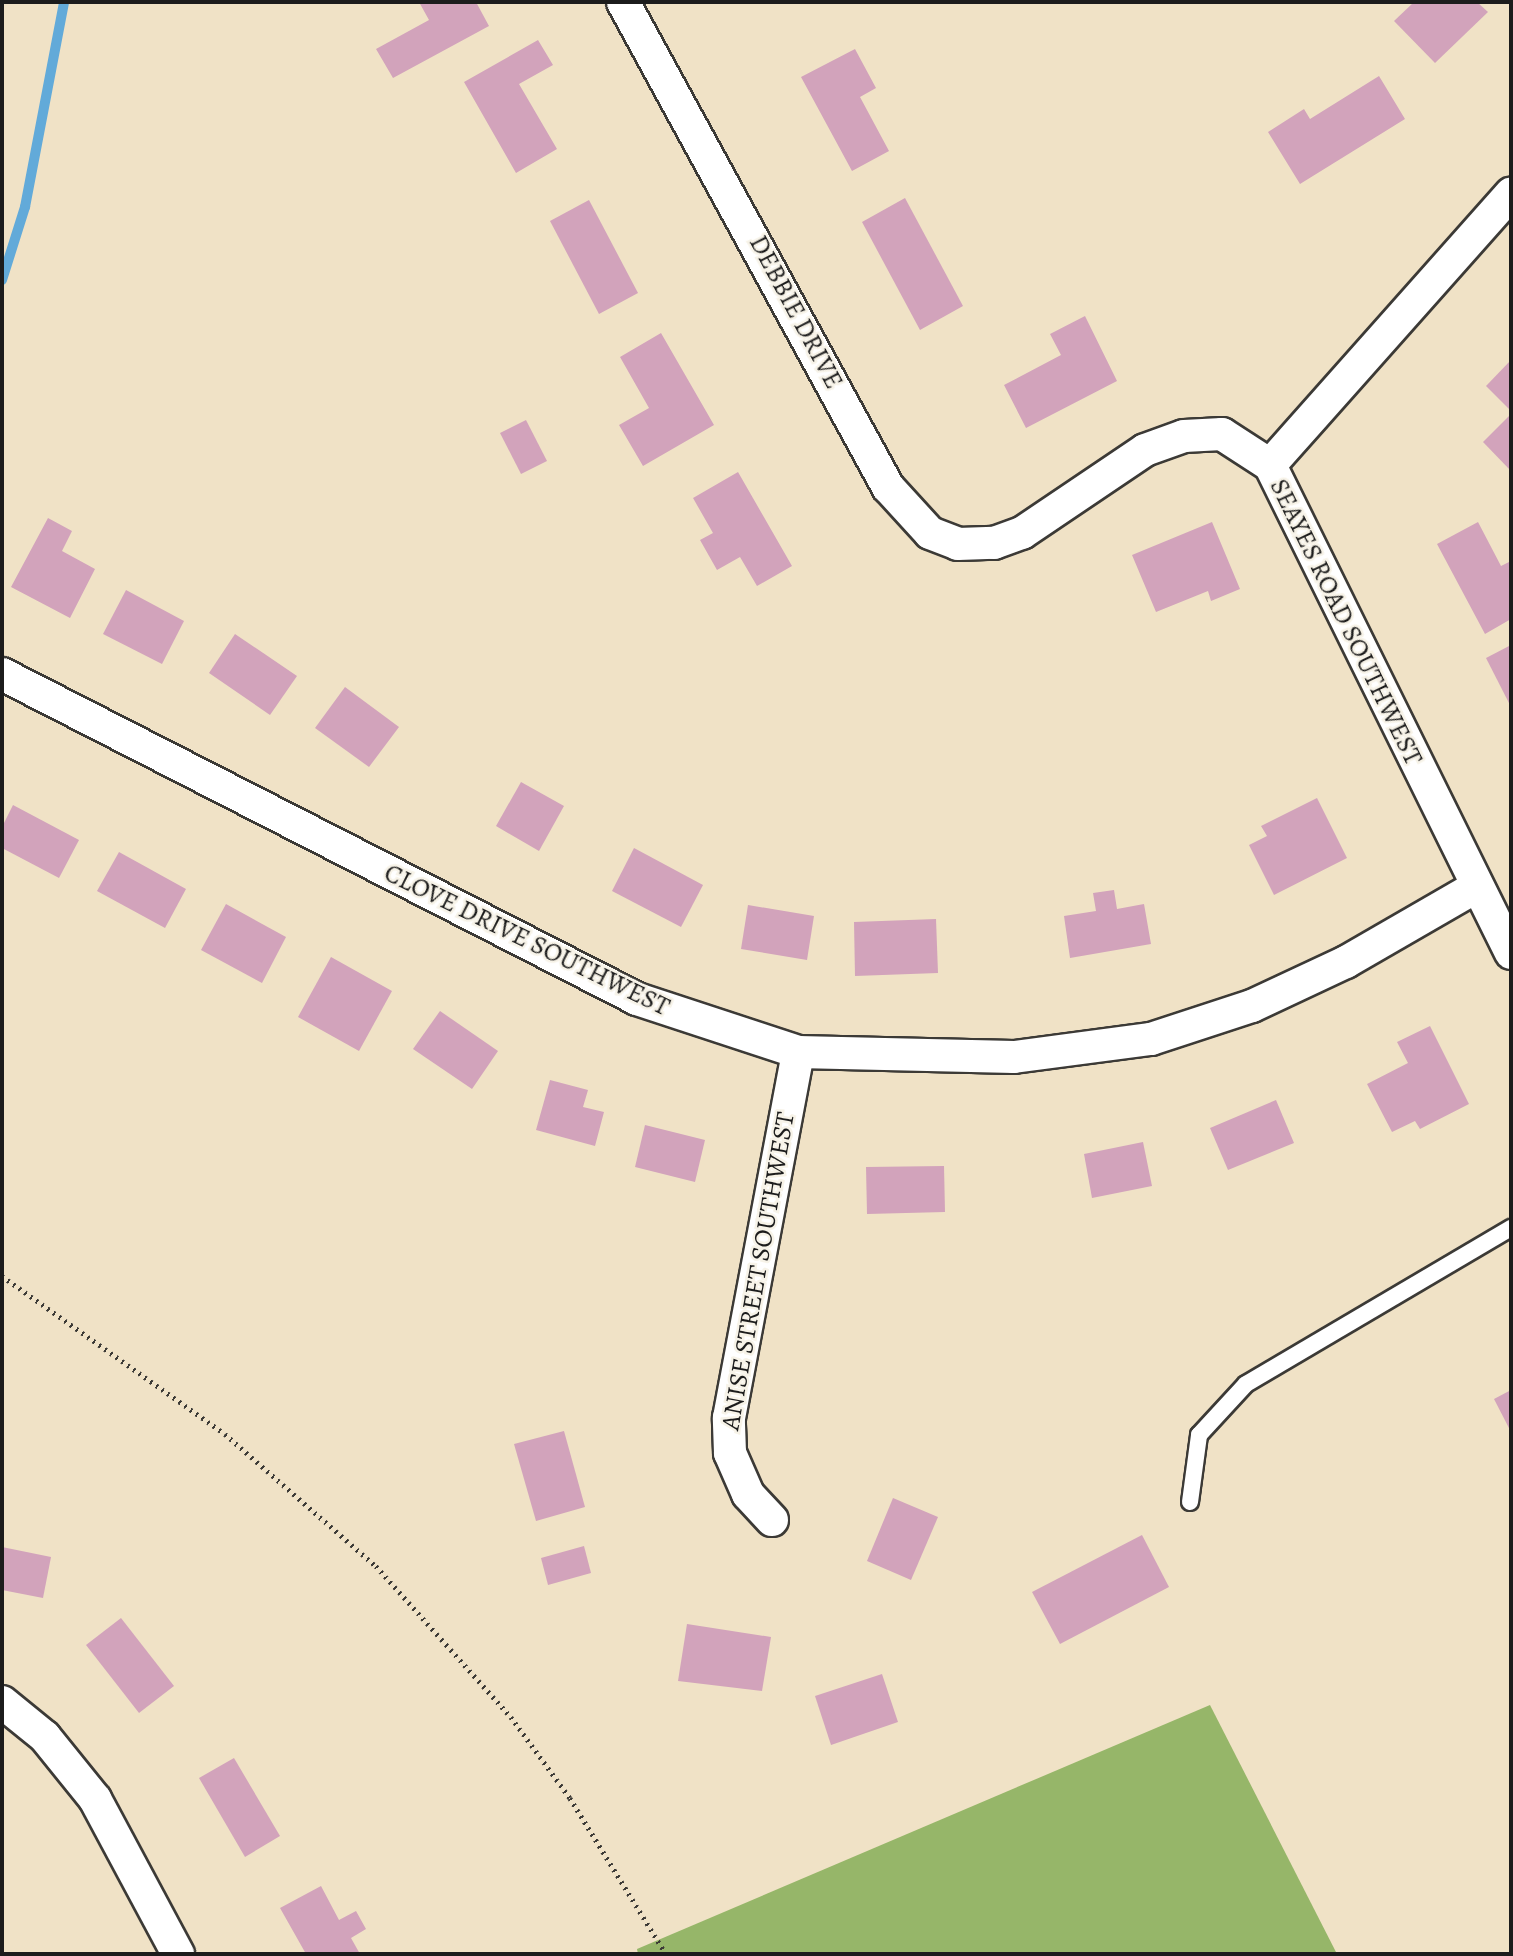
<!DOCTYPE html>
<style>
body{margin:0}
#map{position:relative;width:1513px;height:1956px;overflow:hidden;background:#f0e2c6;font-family:Alegreya,serif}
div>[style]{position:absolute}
.forest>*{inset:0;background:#96b669}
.stream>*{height:10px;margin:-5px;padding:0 5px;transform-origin:5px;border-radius:5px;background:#62aad9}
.building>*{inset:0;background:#d2a3bb}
.path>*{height:4.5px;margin-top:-2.25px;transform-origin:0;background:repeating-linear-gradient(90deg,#3c3a36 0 2px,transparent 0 7px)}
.roads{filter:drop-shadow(2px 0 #3c3a36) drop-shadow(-2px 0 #3c3a36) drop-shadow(0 2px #3c3a36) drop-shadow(0 -2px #3c3a36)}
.service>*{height:16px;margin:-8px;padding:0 8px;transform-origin:8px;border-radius:8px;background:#fff}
.minor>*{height:32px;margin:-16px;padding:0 16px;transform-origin:16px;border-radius:16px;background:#fff}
span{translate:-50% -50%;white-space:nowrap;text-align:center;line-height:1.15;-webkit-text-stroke:5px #f7f3e8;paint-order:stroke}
.street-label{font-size:26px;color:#1c1c1c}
.frame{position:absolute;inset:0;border:4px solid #1c1c1c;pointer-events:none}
</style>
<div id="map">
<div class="forest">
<i style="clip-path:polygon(1210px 1705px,1337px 1954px,638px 1954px,637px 1949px)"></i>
</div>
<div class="stream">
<i style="left:2px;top:280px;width:77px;rotate:-72.5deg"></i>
<i style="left:25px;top:207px;width:209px;rotate:-79.2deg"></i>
</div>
<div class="building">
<i style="clip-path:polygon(419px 2px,476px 2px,489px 26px,393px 78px,376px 49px,429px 20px)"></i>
<i style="clip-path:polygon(1414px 2px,1477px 2px,1488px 12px,1435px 63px,1394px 21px)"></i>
<i style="clip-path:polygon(538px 40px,553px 65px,519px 84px,557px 149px,516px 173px,464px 82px)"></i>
<i style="clip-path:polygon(855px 49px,876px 88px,860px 97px,889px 151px,852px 171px,801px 77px)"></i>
<i style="clip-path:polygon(1379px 76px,1405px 119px,1300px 184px,1268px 132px,1304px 109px,1310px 119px)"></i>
<i style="clip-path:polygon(905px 198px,963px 306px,920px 330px,862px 222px)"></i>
<i style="clip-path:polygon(589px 200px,638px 293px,599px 314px,550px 221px)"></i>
<i style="clip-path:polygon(1085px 316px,1117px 381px,1026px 428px,1004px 385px,1061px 355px,1050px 334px)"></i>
<i style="clip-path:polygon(661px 333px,714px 425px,643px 466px,619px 425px,649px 408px,620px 357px)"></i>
<i style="clip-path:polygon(1511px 360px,1511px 411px,1486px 386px)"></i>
<i style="clip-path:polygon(1511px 414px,1511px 471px,1483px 442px)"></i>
<i style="clip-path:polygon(526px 420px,547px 461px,521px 474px,500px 433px)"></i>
<i style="clip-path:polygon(738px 472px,792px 566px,757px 586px,740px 557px,717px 570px,700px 540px,713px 533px,693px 498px)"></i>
<i style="clip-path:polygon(48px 518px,72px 531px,62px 551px,95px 569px,70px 618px,11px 587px)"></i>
<i style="clip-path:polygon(1212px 522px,1240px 589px,1211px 601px,1208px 591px,1156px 612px,1132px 555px)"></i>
<i style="clip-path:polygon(1478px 522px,1501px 566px,1511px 561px,1511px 619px,1485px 634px,1437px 544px)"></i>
<i style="clip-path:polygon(126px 590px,184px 621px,162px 664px,103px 634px)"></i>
<i style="clip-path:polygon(235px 634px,297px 676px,270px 715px,209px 673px)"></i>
<i style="clip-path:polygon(1511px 645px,1511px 707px,1486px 658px)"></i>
<i style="clip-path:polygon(345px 687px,399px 727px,369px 767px,315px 728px)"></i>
<i style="clip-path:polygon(521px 782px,564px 806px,539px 851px,496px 826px)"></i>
<i style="clip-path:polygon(1317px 798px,1347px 858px,1274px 895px,1249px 845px,1267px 836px,1261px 826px)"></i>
<i style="clip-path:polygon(13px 805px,79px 840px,59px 878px,2px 848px,2px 827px)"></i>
<i style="clip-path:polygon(634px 848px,703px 885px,681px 927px,612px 891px)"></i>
<i style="clip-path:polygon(119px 852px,186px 889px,165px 928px,97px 891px)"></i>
<i style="clip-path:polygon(1114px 890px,1117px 909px,1144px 904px,1151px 944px,1070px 958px,1064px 916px,1096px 911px,1093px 893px)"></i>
<i style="clip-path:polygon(226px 904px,286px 937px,262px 983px,201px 950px)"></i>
<i style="clip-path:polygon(748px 905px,814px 916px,807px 960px,741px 949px)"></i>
<i style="clip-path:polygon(936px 919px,938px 973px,855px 976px,854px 922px)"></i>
<i style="clip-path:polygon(331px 957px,392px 991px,359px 1051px,298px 1017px)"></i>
<i style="clip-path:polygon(440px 1011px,498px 1051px,472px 1089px,413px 1049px)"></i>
<i style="clip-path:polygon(1430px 1026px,1469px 1104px,1420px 1129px,1415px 1121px,1392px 1132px,1367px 1084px,1408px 1063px,1397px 1042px)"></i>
<i style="clip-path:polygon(550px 1080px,588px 1090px,583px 1107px,604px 1112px,595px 1146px,536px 1130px)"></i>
<i style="clip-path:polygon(1276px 1100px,1294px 1143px,1228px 1170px,1210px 1128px)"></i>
<i style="clip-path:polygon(645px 1125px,705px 1140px,695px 1182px,635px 1167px)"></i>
<i style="clip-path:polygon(1143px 1142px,1152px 1186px,1092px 1198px,1084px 1154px)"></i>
<i style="clip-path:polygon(944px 1166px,945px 1212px,867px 1214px,866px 1167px)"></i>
<i style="clip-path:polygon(1511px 1390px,1511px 1432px,1494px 1399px)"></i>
<i style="clip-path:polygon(564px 1431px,585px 1507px,536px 1521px,514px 1444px)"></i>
<i style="clip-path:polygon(893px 1498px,938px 1517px,911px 1580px,867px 1561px)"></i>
<i style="clip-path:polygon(1142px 1535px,1169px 1587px,1060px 1644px,1032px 1592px)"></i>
<i style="clip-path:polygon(584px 1546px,591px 1573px,548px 1585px,541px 1558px)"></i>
<i style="clip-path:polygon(2px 1547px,51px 1557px,43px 1598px,2px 1590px)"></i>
<i style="clip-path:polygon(121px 1618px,174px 1686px,139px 1713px,86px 1645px)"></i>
<i style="clip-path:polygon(687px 1624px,771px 1637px,762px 1691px,678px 1681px)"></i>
<i style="clip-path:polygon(882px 1674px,898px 1722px,831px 1745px,815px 1696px)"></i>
<i style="clip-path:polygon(234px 1758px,280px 1836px,245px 1857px,199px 1778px)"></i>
<i style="clip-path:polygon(321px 1886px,339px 1920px,356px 1911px,366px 1929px,351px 1938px,360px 1954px,306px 1954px,280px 1908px)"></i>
</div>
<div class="path">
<i style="left:2px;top:1276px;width:273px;rotate:35.3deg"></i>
<i style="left:225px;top:1434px;width:201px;rotate:41.2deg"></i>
<i style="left:376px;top:1566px;width:203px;rotate:48.2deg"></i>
<i style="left:511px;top:1717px;width:100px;rotate:53.9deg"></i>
<i style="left:570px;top:1798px;width:183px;rotate:58.4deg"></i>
</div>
<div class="roads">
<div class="service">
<i style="left:1190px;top:1502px;width:68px;rotate:-82.3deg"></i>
<i style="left:1199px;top:1435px;width:69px;rotate:-47.3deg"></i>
<i style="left:1246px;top:1384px;width:308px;rotate:-30.5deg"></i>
</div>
<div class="minor">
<i style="left:623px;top:2px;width:553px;rotate:61.35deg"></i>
<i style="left:888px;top:487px;width:62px;rotate:47.6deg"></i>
<i style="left:930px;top:533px;width:30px;rotate:21deg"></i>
<i style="left:958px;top:544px;width:36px;rotate:-2deg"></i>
<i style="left:994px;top:543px;width:30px;rotate:-20deg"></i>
<i style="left:1022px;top:533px;width:148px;rotate:-34deg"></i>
<i style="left:1145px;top:450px;width:41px;rotate:-19.7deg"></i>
<i style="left:1184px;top:436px;width:38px;rotate:-3deg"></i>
<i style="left:1222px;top:434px;width:57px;rotate:32.9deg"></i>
<i style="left:1270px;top:465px;width:544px;rotate:63.72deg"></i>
<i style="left:1270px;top:465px;width:363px;rotate:-48.4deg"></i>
<i style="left:2px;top:674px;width:713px;rotate:27.1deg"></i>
<i style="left:637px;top:999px;width:169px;rotate:18.2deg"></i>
<i style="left:798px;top:1052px;width:216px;rotate:1.3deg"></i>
<i style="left:1014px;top:1057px;width:138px;rotate:-7.5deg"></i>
<i style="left:1151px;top:1039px;width:106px;rotate:-18.1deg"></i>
<i style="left:1252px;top:1006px;width:104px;rotate:-25.1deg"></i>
<i style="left:1346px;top:962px;width:150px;rotate:-30deg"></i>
<i style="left:772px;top:1520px;width:35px;rotate:-133deg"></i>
<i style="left:748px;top:1494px;width:45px;rotate:-113.7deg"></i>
<i style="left:730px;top:1453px;width:35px;rotate:-92deg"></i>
<i style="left:729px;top:1418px;width:372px;rotate:-79.3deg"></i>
<i style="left:2px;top:1702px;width:55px;rotate:39.1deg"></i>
<i style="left:45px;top:1737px;width:80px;rotate:51.1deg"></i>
<i style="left:95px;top:1799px;width:176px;rotate:61.8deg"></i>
</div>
</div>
<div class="street-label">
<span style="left:796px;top:312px;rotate:62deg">DEBBIE DRIVE</span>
<span style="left:1346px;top:622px;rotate:64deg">SEAYES ROAD SOUTHWEST</span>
<span style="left:527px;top:940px;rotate:26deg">CLOVE DRIVE SOUTHWEST</span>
<span style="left:758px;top:1271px;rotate:-80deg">ANISE STREET SOUTHWEST</span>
</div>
<div class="frame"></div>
</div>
